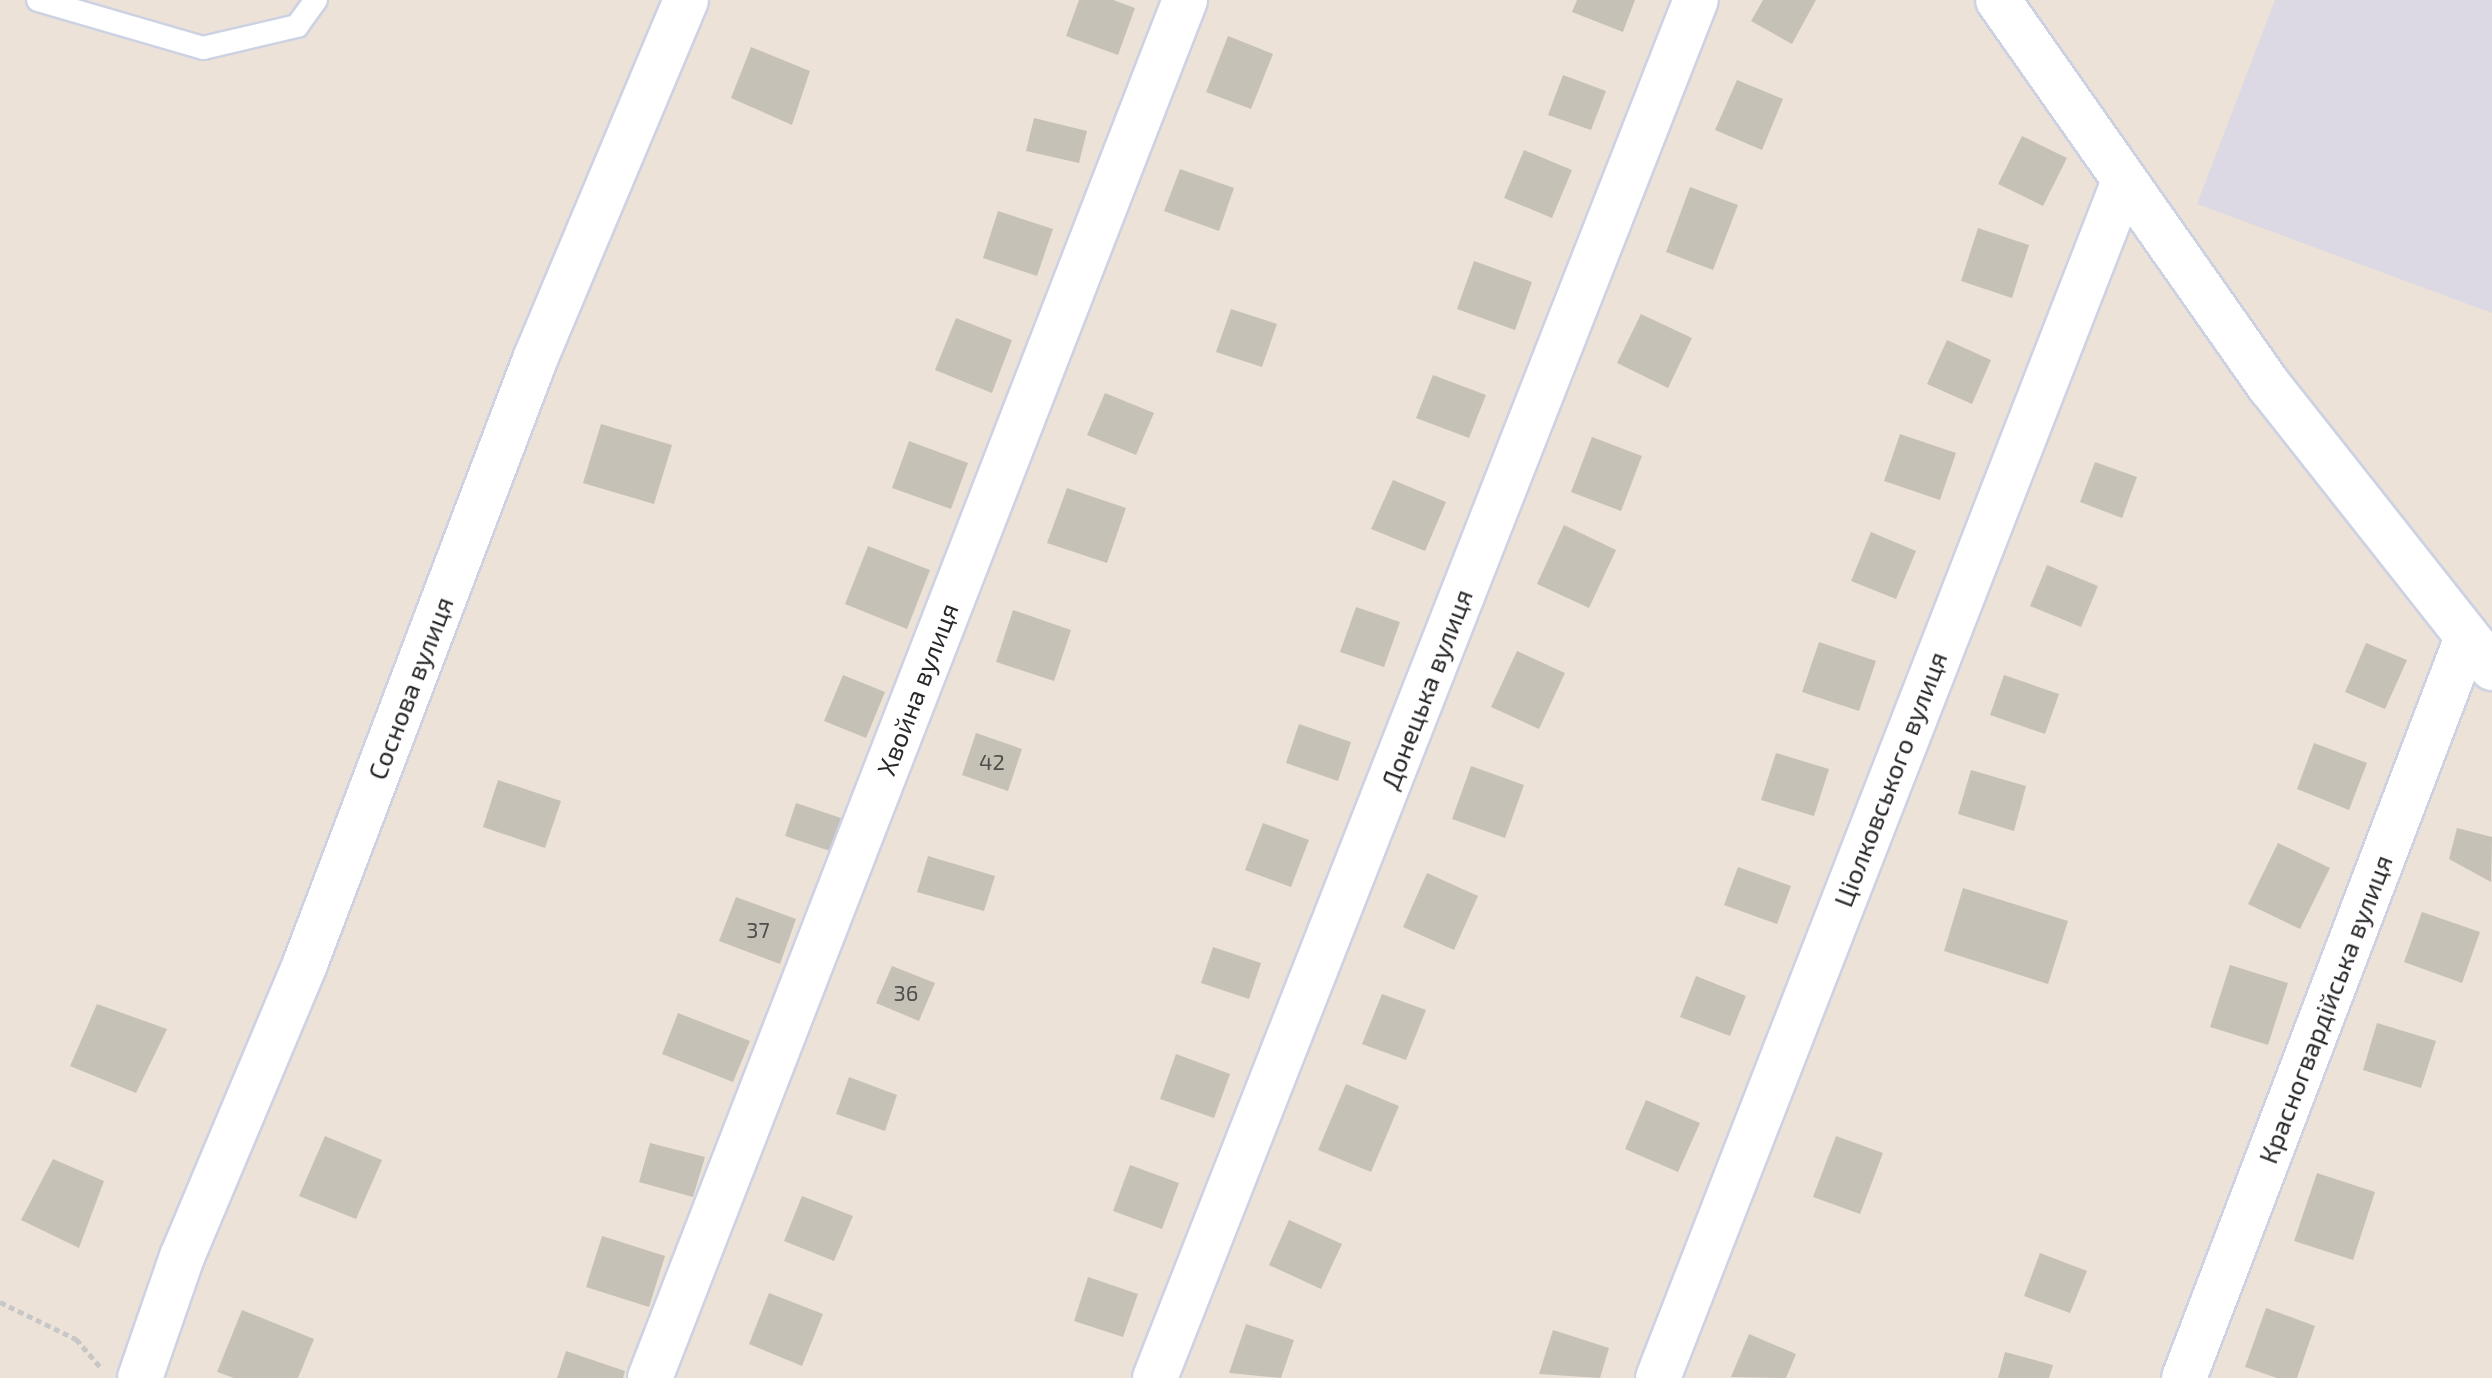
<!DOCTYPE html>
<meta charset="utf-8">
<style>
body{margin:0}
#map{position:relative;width:2492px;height:1378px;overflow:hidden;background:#ece2d7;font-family:"Exo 2",sans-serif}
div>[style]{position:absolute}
.industrial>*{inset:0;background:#dcd9e4}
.building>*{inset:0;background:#c6c1b7}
.path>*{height:5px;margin-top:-2.5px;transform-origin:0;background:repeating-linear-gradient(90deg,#c7c7c7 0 6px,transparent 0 10px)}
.roads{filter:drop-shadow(2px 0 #cdd2e3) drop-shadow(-2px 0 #cdd2e3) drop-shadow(0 2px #cdd2e3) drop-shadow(0 -2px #cdd2e3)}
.service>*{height:22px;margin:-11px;padding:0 11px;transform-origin:11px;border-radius:11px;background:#fff}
.minor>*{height:44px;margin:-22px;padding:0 22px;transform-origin:22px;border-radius:22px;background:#fff}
span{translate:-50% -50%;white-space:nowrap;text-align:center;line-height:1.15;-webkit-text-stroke:6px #fff;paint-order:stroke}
.number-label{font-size:22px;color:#504e4c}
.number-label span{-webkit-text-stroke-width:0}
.street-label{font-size:26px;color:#282828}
</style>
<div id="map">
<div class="industrial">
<i style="clip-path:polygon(2275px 0,2492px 0,2492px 313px,2197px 204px)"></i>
</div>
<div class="building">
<i style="clip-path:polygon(1079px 0,1113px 0,1135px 8px,1118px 55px,1066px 36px)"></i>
<i style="clip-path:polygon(1577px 0,1635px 0,1623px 32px,1572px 12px)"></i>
<i style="clip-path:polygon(1763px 0,1816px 0,1792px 44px,1751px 21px)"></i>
<i style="clip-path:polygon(1228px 36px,1273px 54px,1251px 109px,1206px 92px)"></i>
<i style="clip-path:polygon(751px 47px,810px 71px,792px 125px,731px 98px)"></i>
<i style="clip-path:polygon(1563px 75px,1606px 91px,1591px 130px,1548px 115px)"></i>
<i style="clip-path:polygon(1737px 80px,1783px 99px,1762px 150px,1715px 130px)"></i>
<i style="clip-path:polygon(1034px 118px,1087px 131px,1079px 163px,1026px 151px)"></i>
<i style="clip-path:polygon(2022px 136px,2067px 158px,2043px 206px,1998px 184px)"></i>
<i style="clip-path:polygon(1524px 150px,1572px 170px,1552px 218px,1504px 198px)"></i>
<i style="clip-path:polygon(1180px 169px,1234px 188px,1219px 231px,1164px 211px)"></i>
<i style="clip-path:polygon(1690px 187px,1738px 205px,1713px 270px,1666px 252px)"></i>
<i style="clip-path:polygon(998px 211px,1053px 229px,1037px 276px,983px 258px)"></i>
<i style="clip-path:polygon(1978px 228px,2029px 245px,2012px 298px,1961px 281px)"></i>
<i style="clip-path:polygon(1474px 261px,1532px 282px,1515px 330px,1457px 309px)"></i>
<i style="clip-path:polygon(1231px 309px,1277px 324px,1262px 367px,1216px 352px)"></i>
<i style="clip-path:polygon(1641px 314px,1692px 338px,1668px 388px,1617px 363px)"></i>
<i style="clip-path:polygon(956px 318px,1012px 340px,992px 393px,935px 370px)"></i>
<i style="clip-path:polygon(1947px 340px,1991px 360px,1972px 404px,1927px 384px)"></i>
<i style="clip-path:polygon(1433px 375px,1486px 395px,1469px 438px,1416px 418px)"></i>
<i style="clip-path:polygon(1105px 393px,1154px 413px,1136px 455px,1087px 435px)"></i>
<i style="clip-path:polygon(601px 424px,672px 445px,654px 504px,583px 483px)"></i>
<i style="clip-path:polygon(1900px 434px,1956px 453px,1940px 500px,1884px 481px)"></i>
<i style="clip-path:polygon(1592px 437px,1642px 456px,1621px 511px,1571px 492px)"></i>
<i style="clip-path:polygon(909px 441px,968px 463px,951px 509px,892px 488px)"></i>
<i style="clip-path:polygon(2095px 462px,2137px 477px,2122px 518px,2080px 502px)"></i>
<i style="clip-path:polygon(1393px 480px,1446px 502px,1425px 551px,1371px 529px)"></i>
<i style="clip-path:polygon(1067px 488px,1126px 508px,1107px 563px,1047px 543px)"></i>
<i style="clip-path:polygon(1564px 525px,1616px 550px,1589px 608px,1537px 584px)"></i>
<i style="clip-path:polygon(1871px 532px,1916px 551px,1896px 599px,1851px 581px)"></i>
<i style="clip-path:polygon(868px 546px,930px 570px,907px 629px,845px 604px)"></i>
<i style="clip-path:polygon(2047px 565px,2098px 586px,2081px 627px,2030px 606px)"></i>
<i style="clip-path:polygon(1356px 607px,1400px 622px,1384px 667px,1340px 652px)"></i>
<i style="clip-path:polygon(1013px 610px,1071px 630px,1054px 681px,996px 662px)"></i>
<i style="clip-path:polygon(1819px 642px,1876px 661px,1859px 711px,1802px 692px)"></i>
<i style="clip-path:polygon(2366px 643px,2407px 660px,2385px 709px,2345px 692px)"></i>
<i style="clip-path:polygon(1517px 651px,1565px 673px,1539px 729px,1491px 707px)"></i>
<i style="clip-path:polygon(843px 675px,885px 692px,866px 738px,824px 721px)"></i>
<i style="clip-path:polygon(2004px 675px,2059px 694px,2045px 734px,1990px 715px)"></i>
<i style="clip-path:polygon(1299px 724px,1351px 742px,1338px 781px,1286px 763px)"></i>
<i style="clip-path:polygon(976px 733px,1022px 749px,1008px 791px,962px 775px)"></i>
<i style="clip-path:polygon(2314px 743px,2367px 763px,2349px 810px,2297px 789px)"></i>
<i style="clip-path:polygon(1776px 753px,1829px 769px,1814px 816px,1761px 800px)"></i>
<i style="clip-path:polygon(1471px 766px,1524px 785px,1505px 838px,1452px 819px)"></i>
<i style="clip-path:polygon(1971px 770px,2026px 786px,2014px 831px,1958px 814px)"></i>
<i style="clip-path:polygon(498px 780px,561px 801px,545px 848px,483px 827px)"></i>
<i style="clip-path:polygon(796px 803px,841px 818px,830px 851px,785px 836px)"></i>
<i style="clip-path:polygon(1263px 823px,1309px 840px,1291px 887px,1245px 870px)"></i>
<i style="clip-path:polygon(2457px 828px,2492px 837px,2491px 882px,2449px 859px)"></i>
<i style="clip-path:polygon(2278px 843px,2330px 868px,2300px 929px,2248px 904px)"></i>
<i style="clip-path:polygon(928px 856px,995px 876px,984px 911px,917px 892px)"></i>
<i style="clip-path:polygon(1738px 867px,1791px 886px,1777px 924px,1724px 905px)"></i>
<i style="clip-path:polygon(1427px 873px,1478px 896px,1454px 950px,1403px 927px)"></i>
<i style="clip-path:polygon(1963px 888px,2068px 921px,2048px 984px,1944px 951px)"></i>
<i style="clip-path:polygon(736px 897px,796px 919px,780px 964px,719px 941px)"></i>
<i style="clip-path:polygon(2422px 912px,2480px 932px,2462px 983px,2404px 962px)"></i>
<i style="clip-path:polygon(1213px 947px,1261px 963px,1249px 999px,1201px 983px)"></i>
<i style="clip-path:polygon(2230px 965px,2288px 983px,2268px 1045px,2210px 1027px)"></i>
<i style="clip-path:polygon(892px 966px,935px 983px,919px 1021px,876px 1003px)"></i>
<i style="clip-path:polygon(1696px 976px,1746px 996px,1730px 1036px,1680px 1017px)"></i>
<i style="clip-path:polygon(1382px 994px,1426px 1010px,1406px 1060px,1362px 1044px)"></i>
<i style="clip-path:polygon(97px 1004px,167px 1029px,136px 1093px,70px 1066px)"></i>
<i style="clip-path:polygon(678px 1013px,750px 1041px,733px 1082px,662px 1054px)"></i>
<i style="clip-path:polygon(2377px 1023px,2436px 1041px,2421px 1088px,2363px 1070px)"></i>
<i style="clip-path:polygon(1176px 1054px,1230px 1074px,1214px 1118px,1160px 1099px)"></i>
<i style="clip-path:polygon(849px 1077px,897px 1095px,885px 1131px,836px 1114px)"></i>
<i style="clip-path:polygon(1346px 1084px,1399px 1106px,1371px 1172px,1318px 1150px)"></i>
<i style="clip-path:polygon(1646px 1100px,1700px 1123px,1678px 1172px,1625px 1149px)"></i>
<i style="clip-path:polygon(325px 1136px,382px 1160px,356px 1219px,299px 1196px)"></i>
<i style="clip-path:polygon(1836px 1136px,1883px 1153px,1860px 1214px,1813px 1197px)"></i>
<i style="clip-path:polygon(650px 1143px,705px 1157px,693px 1197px,639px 1182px)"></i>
<i style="clip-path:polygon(53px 1159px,104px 1181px,79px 1248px,21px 1220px)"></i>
<i style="clip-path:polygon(1130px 1165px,1179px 1183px,1162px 1229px,1113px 1211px)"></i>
<i style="clip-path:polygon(2317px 1173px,2375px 1192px,2353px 1260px,2294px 1241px)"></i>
<i style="clip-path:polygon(802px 1196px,853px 1216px,834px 1261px,784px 1241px)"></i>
<i style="clip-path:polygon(1289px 1220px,1342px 1244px,1321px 1289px,1269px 1265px)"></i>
<i style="clip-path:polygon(602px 1236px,665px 1256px,649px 1307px,586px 1287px)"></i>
<i style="clip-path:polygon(2040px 1253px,2087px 1271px,2070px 1313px,2024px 1296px)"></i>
<i style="clip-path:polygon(1088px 1277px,1138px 1294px,1123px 1337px,1074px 1321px)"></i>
<i style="clip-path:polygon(769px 1293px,823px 1314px,802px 1366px,749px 1344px)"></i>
<i style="clip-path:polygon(2266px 1308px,2315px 1326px,2297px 1378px,2277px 1378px,2245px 1367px)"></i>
<i style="clip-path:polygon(242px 1310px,314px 1339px,298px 1378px,234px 1378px,217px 1372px)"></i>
<i style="clip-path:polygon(1246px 1324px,1294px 1340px,1281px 1378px,1229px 1373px)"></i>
<i style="clip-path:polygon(1553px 1330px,1609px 1348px,1600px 1378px,1539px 1374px)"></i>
<i style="clip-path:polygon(1749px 1334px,1796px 1354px,1786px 1378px,1731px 1377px)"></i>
<i style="clip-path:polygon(566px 1351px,625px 1371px,623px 1378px,557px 1378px)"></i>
<i style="clip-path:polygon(2005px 1352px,2053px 1365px,2049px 1378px,1998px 1378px)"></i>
</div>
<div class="path">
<i style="left:0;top:1302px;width:85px;rotate:26deg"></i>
<i style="left:76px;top:1339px;width:38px;rotate:49deg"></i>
</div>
<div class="roads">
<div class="service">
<i style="left:38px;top:0;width:172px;rotate:16.2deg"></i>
<i style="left:203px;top:48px;width:97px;rotate:-13.2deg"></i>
<i style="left:297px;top:26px;width:32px;rotate:-54deg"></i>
</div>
<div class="minor">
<i style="left:1998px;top:0;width:474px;rotate:54.9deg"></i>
<i style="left:2271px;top:388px;width:357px;rotate:51.7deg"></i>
<i style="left:140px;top:1378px;width:128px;rotate:-70.9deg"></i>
<i style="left:182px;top:1257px;width:318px;rotate:-67.2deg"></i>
<i style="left:305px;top:964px;width:649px;rotate:-69.17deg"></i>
<i style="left:536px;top:357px;width:387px;rotate:-67.2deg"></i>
<i style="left:650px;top:1378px;width:1478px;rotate:-68.78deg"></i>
<i style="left:1155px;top:1378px;width:1480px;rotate:-68.57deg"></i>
<i style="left:1658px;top:1378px;width:1285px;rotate:-68.73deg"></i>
<i style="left:2184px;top:1378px;width:790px;rotate:-69.09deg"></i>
</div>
</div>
<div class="number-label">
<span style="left:992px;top:762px">42</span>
<span style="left:758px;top:930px">37</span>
<span style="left:906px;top:993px">36</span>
</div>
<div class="street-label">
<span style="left:410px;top:688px;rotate:-69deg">Соснова вулиця</span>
<span style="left:917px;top:689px;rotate:-69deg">Хвойна вулиця</span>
<span style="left:1426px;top:689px;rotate:-69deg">Донецька вулиця</span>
<span style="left:1890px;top:779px;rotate:-69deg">Ціолковського вулиця</span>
<span style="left:2325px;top:1009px;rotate:-69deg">Красногвардійська вулиця</span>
</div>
</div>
